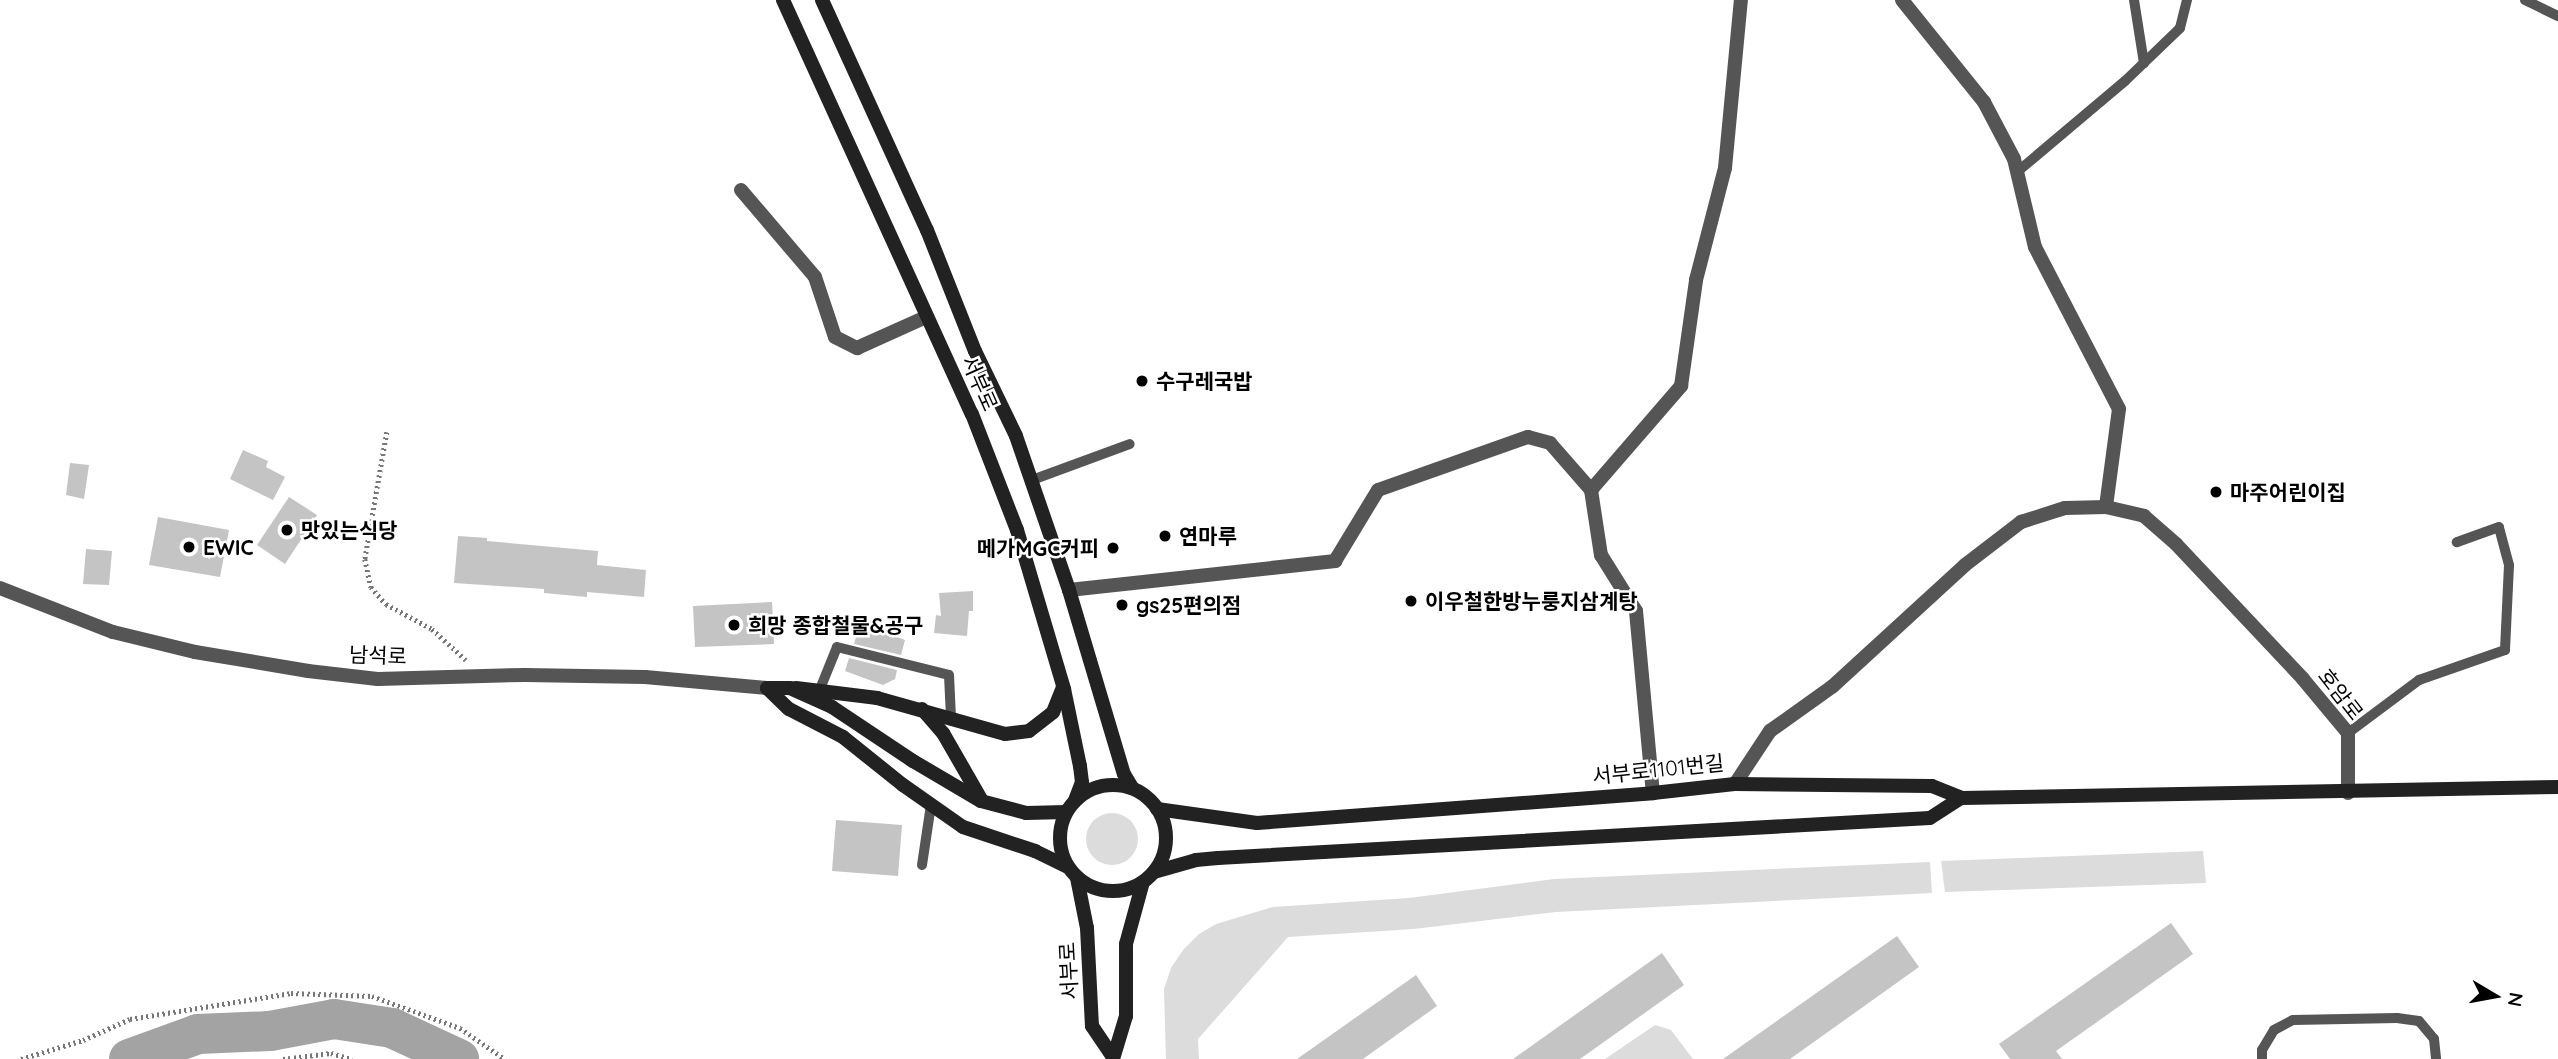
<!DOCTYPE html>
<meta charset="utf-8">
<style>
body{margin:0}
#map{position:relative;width:2558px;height:1059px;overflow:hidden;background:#fff;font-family:Quicksand,"Noto Sans KR",sans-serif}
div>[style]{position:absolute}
.green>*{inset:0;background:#dcdcdc}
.round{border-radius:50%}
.river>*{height:40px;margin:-20px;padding:0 20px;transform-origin:20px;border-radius:20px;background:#a3a3a3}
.building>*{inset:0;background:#c4c4c4}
.path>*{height:4.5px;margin-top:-2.25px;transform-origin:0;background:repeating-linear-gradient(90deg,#777 0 2px,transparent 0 5.5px)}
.lane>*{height:10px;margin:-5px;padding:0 5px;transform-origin:5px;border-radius:5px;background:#555}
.street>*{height:14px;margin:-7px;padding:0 7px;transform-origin:7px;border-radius:7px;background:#555}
.secondary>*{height:14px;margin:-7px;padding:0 7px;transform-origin:7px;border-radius:7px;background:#222}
.secondary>.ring{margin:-7px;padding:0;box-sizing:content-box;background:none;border:14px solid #222;border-radius:50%}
.dots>*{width:19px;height:19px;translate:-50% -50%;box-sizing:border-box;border:4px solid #fff;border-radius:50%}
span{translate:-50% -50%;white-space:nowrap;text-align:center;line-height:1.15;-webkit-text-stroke:5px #fff;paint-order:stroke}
.poi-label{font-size:21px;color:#000;font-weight:700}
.left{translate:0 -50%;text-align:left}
.right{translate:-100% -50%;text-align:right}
.street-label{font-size:21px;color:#000}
.north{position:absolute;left:2460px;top:961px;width:70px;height:70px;-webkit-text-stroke:5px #fff;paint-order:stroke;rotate:100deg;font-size:19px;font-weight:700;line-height:28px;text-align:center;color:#000}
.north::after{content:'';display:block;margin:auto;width:24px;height:32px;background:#000;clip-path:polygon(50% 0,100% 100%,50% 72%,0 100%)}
</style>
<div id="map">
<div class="green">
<i class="round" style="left:1086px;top:813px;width:52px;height:52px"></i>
<i style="clip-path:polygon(2203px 851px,2206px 883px,1945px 892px,1941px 861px)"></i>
<i style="clip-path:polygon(1930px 862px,1932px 893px,1556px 912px,1414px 929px,1288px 937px,1198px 1039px,1199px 1059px,1166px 1059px,1164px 989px,1171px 968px,1183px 950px,1199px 934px,1216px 924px,1273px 907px,1409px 898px,1554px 879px)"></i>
<i style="clip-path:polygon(1655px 1025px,1671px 1030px,1693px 1059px,1605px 1059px)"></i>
</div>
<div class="river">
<i style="left:129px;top:1059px;width:73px;rotate:-19.9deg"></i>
<i style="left:198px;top:1034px;width:72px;rotate:-2.4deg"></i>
<i style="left:270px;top:1031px;width:65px;rotate:-10.6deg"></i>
<i style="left:334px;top:1019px;width:59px;rotate:8.8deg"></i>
<i style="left:392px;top:1028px;width:74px;rotate:24.8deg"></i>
</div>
<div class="building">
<i style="clip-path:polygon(243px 450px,268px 461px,266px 467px,285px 477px,273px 500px,230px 479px)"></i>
<i style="clip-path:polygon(70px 463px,89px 465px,84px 499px,66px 495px)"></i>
<i style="clip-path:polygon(289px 497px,317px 515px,285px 564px,257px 545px)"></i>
<i style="clip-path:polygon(158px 517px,229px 530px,220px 577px,149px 565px)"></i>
<i style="clip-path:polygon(458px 536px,487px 538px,487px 541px,598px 551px,597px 565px,646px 570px,644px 597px,587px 592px,587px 597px,544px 593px,544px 589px,454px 583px)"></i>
<i style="clip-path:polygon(86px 549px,112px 551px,109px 585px,83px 584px)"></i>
<i style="clip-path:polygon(973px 591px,973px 611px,969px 611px,967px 636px,934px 633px,936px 615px,941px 616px,939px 593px)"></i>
<i style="clip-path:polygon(772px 602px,774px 644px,695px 647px,693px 606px)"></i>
<i style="clip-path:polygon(860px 623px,905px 640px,901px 655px,854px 644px)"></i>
<i style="clip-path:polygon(849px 658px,897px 670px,895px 679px,883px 685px,845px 671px)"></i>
<i style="clip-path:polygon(836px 820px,902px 825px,898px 876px,832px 871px)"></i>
<i style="clip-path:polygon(2171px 923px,2193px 954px,2056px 1051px,2062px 1059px,2010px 1059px,1999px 1044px)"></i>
<i style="clip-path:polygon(1897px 936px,1919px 967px,1790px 1059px,1723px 1059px)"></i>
<i style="clip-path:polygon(1662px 953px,1684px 985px,1580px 1059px,1513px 1059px)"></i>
<i style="clip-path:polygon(1416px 975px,1437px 1006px,1363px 1059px,1297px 1059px)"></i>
</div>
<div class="path">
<i style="left:387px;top:432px;width:129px;rotate:99.8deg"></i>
<i style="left:365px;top:559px;width:29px;rotate:78deg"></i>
<i style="left:371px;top:587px;width:23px;rotate:49deg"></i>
<i style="left:386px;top:604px;width:52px;rotate:28.5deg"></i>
<i style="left:432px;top:629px;width:46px;rotate:42.4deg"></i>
<i style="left:21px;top:1059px;width:65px;rotate:-17deg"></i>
<i style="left:83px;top:1040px;width:51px;rotate:-24.1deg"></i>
<i style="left:130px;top:1019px;width:163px;rotate:-9.2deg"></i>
<i style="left:291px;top:993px;width:81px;rotate:2.1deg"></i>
<i style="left:372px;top:996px;width:94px;rotate:20deg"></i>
<i style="left:460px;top:1028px;width:55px;rotate:34.6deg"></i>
<i style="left:283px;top:1059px;width:48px;rotate:-7.1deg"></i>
<i style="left:331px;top:1053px;width:22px;rotate:16deg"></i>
</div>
<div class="lane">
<i style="left:2134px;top:0;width:64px;rotate:81deg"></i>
<i style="left:2525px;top:0;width:37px;rotate:26deg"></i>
<i style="left:2017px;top:172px;width:141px;rotate:-40.1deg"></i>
<i style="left:2125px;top:81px;width:76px;rotate:-43.9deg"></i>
<i style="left:2180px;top:28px;width:29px;rotate:-76deg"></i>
<i style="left:1032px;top:480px;width:104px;rotate:-20.2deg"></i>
<i style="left:820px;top:689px;width:45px;rotate:-68deg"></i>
<i style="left:837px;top:647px;width:115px;rotate:14deg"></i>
<i style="left:949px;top:675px;width:42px;rotate:87.3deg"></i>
<i style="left:2348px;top:733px;width:89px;rotate:-36.7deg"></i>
<i style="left:2419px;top:680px;width:91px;rotate:-19.2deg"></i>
<i style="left:2505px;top:650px;width:85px;rotate:-87.3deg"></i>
<i style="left:2509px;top:565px;width:39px;rotate:-105deg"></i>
<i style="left:2499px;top:527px;width:45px;rotate:160.3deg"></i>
<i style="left:922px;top:865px;width:61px;rotate:-81.5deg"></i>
<i style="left:2262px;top:1059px;width:9px;rotate:-90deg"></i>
<i style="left:2262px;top:1050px;width:23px;rotate:-59deg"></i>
<i style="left:2274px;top:1030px;width:21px;rotate:-28deg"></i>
<i style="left:2293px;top:1020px;width:104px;rotate:-1.1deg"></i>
<i style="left:2397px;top:1018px;width:22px;rotate:8deg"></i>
<i style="left:2419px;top:1021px;width:23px;rotate:50deg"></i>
<i style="left:2434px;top:1039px;width:20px;rotate:84deg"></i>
</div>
<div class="street">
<i style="left:1902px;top:0;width:131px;rotate:51.2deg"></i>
<i style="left:1984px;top:102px;width:64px;rotate:62.2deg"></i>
<i style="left:2014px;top:159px;width:90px;rotate:76.6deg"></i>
<i style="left:2035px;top:247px;width:182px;rotate:62.6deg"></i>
<i style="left:2119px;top:409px;width:99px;rotate:97.6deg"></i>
<i style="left:741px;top:190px;width:114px;rotate:49.6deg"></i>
<i style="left:815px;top:277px;width:63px;rotate:71.6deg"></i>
<i style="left:835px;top:337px;width:25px;rotate:27deg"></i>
<i style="left:857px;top:348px;width:76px;rotate:-24.2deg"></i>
<i style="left:1591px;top:490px;width:138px;rotate:-49.1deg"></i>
<i style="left:1681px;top:386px;width:107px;rotate:-81.9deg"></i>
<i style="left:1696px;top:280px;width:116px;rotate:-75.5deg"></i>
<i style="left:1725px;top:168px;width:169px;rotate:-84.6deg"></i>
<i style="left:0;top:588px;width:121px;rotate:21.3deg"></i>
<i style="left:113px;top:632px;width:84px;rotate:13.7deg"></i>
<i style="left:195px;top:652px;width:115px;rotate:9.5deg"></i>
<i style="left:308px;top:671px;width:70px;rotate:6.5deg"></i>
<i style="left:378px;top:679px;width:147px;rotate:-1.6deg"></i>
<i style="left:525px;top:675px;width:120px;rotate:1deg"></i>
<i style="left:645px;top:677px;width:122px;rotate:5.2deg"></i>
<i style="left:1069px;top:590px;width:268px;rotate:-6.2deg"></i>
<i style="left:1335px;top:561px;width:83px;rotate:-58.8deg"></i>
<i style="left:1378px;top:490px;width:159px;rotate:-19.5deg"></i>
<i style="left:1528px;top:437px;width:23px;rotate:15deg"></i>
<i style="left:1550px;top:443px;width:62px;rotate:48.9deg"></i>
<i style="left:1591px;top:490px;width:66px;rotate:81.3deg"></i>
<i style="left:1601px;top:555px;width:66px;rotate:58deg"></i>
<i style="left:1636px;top:611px;width:183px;rotate:84.7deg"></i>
<i style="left:1735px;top:784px;width:64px;rotate:-56.6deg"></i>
<i style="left:1770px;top:731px;width:77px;rotate:-35.5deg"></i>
<i style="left:1833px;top:686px;width:179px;rotate:-42.5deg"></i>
<i style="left:1965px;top:565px;width:71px;rotate:-37.5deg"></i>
<i style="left:2021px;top:522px;width:46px;rotate:-17.7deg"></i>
<i style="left:2065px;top:508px;width:41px;rotate:-1.4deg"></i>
<i style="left:2106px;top:507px;width:39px;rotate:13deg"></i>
<i style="left:2144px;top:516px;width:43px;rotate:41.2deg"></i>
<i style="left:2176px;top:544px;width:185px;rotate:46.7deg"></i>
<i style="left:2303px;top:679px;width:70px;rotate:50.2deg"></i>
<i style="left:2348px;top:733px;width:60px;rotate:90deg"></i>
</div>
<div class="secondary">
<i style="left:783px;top:0;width:455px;rotate:65.5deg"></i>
<i style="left:972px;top:414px;width:124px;rotate:68.8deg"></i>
<i style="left:1017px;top:530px;width:166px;rotate:73.5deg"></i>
<i style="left:1064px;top:689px;width:79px;rotate:78.3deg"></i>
<i style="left:1080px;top:766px;width:16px;rotate:83deg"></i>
<i style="left:1082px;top:782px;width:19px;rotate:111deg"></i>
<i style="left:822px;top:0;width:253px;rotate:65.5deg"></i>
<i style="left:927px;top:230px;width:130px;rotate:68.4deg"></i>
<i style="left:975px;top:351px;width:94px;rotate:64.2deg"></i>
<i style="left:1016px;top:436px;width:163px;rotate:71deg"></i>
<i style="left:1069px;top:590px;width:192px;rotate:73.4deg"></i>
<i style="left:1124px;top:774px;width:17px;rotate:59deg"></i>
<i style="left:767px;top:688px;width:30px;rotate:44deg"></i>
<i style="left:789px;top:709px;width:61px;rotate:27.4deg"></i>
<i style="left:843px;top:737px;width:77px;rotate:38.7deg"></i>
<i style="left:903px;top:785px;width:73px;rotate:35deg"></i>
<i style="left:963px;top:827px;width:76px;rotate:18.4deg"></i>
<i style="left:1035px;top:851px;width:37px;rotate:26deg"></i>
<i style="left:767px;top:688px;width:23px"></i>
<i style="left:790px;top:688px;width:46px;rotate:24.3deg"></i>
<i style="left:832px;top:707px;width:97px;rotate:33.7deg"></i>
<i style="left:913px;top:761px;width:79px;rotate:30.5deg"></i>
<i style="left:981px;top:801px;width:47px;rotate:14.9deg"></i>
<i style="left:1026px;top:813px;width:40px;rotate:-1.4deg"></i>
<i style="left:796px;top:688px;width:82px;rotate:7deg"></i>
<i style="left:877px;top:698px;width:133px;rotate:15.7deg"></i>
<i style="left:1005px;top:734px;width:24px;rotate:-7deg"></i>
<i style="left:1029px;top:731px;width:31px;rotate:-38deg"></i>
<i style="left:1053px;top:712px;width:27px;rotate:-68deg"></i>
<i style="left:922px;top:709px;width:32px;rotate:49deg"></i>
<i style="left:943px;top:733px;width:76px;rotate:60.1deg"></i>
<i class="ring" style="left:1060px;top:785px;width:92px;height:92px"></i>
<i style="left:1157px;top:809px;width:101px;rotate:8deg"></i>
<i style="left:1257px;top:823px;width:397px;rotate:-4.3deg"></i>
<i style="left:1653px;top:793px;width:82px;rotate:-6.3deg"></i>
<i style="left:1735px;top:784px;width:197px;rotate:0.6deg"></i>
<i style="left:1932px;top:786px;width:31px;rotate:22deg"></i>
<i style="left:1961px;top:798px;width:597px;rotate:-1.06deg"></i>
<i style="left:1154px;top:872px;width:44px;rotate:-15.9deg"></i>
<i style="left:1196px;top:860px;width:22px;rotate:-5deg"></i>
<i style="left:1218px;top:858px;width:713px;rotate:-3.22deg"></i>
<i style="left:1930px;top:818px;width:37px;rotate:-33deg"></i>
<i style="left:1077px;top:878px;width:51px;rotate:78.7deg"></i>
<i style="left:1087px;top:928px;width:98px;rotate:87.1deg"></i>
<i style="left:1092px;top:1026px;width:37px;rotate:56deg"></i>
<i style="left:1113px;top:1059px;width:45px;rotate:-73.2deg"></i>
<i style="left:1126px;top:1016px;width:72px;rotate:-90deg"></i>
<i style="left:1126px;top:944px;width:64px;rotate:-74.7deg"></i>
</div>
<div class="dots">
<i style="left:1142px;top:381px;background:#000"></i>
<i style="left:2216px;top:492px;background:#000"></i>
<i style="left:287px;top:530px;background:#000"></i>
<i style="left:1165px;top:536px;background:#000"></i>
<i style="left:189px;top:547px;background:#000"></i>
<i style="left:1113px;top:548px;background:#000"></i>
<i style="left:1411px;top:601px;background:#000"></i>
<i style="left:1122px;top:605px;background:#000"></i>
<i style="left:734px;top:625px;background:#000"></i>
</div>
<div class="poi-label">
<span class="left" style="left:1156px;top:381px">수구레국밥</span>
<span class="left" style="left:2230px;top:492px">마주어린이집</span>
<span class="left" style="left:301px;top:530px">맛있는식당</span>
<span class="left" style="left:1179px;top:536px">연마루</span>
<span class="left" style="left:203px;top:547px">EWIC</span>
<span class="right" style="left:1099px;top:548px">메가MGC커피</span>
<span class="left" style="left:1425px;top:601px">이우철한방누룽지삼계탕</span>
<span class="left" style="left:1136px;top:605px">gs25편의점</span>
<span class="left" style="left:748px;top:625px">희망 종합철물&amp;공구</span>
</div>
<div class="street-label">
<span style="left:980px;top:383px;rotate:66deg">서부로</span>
<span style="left:378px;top:655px;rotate:2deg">남석로</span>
<span style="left:2341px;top:694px;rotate:52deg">호암로</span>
<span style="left:1658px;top:769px;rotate:-6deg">서부로1101번길</span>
<span style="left:1068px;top:971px;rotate:-93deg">서부로</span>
</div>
<div class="north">N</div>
</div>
